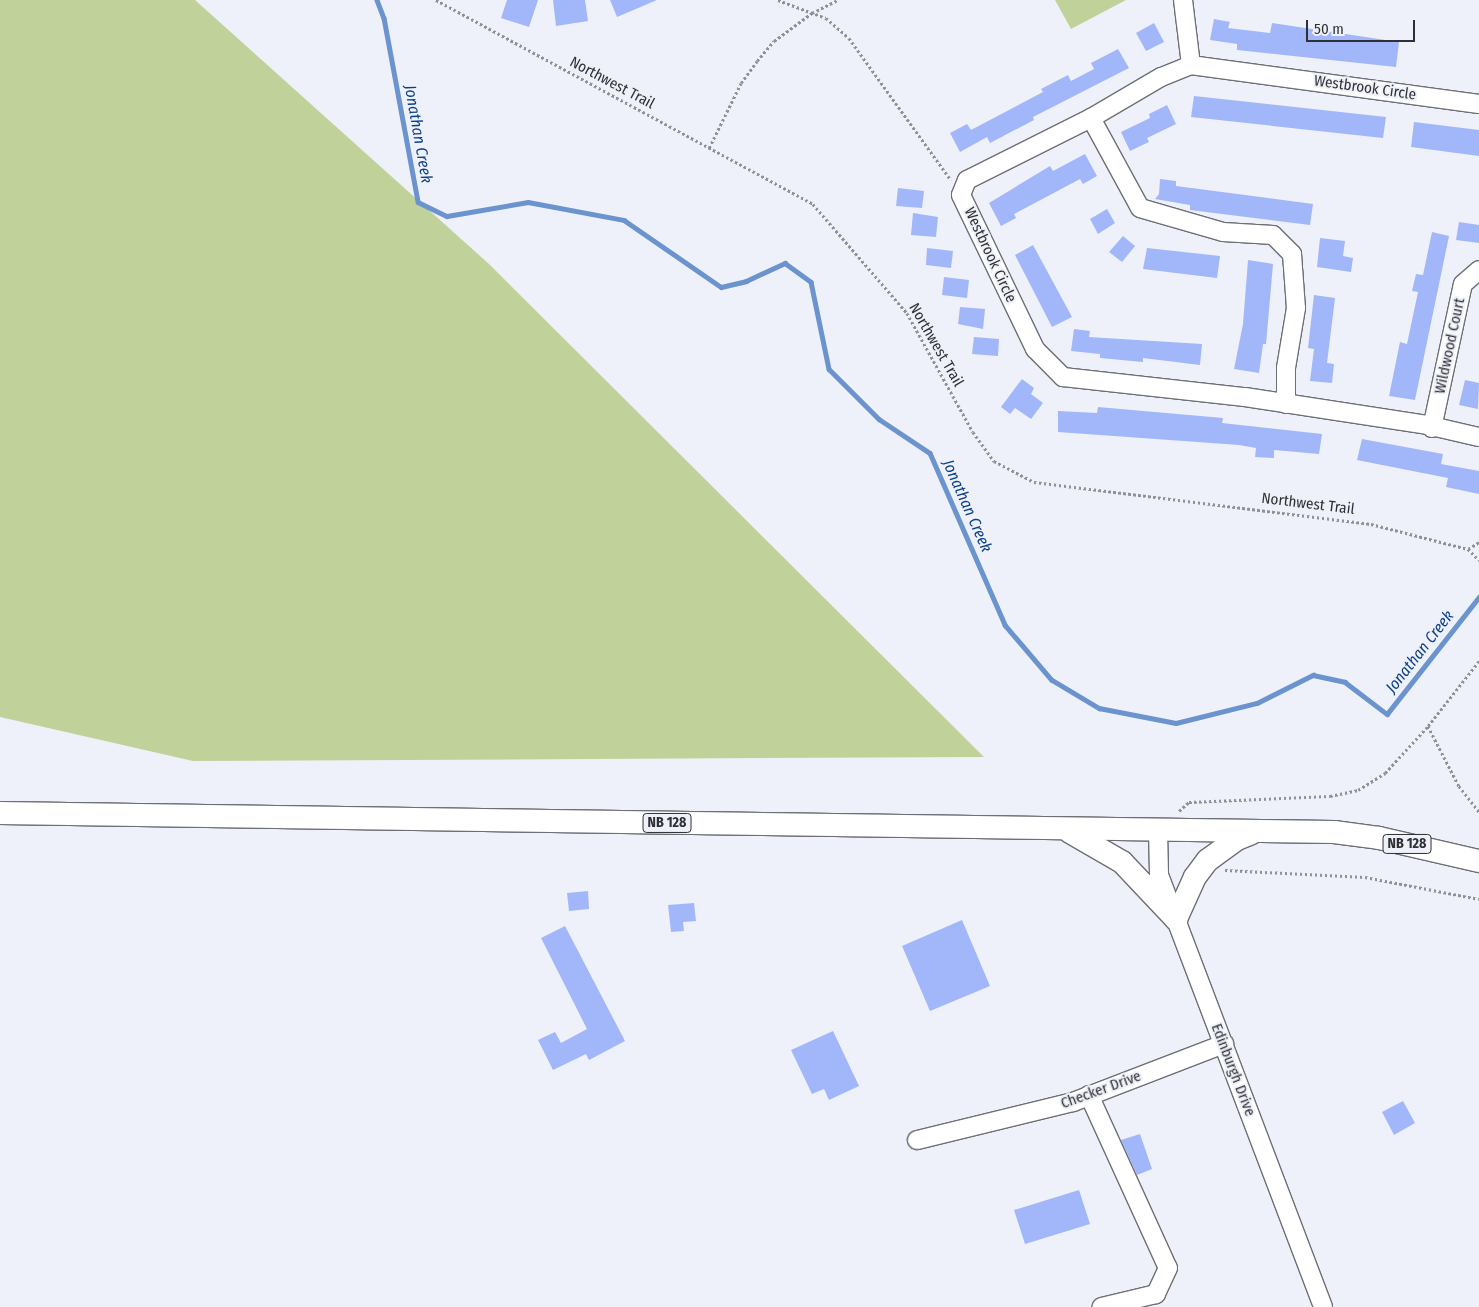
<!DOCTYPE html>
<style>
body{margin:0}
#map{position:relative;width:1479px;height:1307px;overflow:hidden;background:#eef1f9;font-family:"Fira Sans Condensed",sans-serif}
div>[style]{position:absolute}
.green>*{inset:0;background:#c0d29a}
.stream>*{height:4.5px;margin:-2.25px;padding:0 2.25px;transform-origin:2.25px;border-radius:2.25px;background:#6b93ce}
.building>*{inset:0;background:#a1b7fa}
.path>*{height:2.5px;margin-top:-1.25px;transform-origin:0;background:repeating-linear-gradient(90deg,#8f9196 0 2.5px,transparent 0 5px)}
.roads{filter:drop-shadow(1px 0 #6d6f76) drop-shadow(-1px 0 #6d6f76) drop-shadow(0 1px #6d6f76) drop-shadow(0 -1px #6d6f76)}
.minor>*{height:18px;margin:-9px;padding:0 9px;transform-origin:9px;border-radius:9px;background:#fff}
.major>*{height:22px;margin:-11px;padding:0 11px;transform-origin:11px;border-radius:11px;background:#fff}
span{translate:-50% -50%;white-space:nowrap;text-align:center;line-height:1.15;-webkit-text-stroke:4px #eef1f9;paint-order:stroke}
.shield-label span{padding:1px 4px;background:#eef1f9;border:1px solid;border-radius:4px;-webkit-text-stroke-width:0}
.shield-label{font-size:14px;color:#2f3033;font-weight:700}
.street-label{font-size:15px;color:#2f3033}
.water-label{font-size:16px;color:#0c4086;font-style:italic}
.scale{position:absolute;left:1306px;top:20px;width:109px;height:22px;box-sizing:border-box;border:2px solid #2f3033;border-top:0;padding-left:6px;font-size:15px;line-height:18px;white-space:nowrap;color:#2f3033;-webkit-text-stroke:4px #eef1f9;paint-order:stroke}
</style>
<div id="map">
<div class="green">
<i style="clip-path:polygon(0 0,195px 0,489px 264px,984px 757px,193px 761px,0 717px)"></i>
<i style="clip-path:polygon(1055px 0,1126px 0,1071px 29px)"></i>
</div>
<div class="stream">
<i style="left:377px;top:0;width:19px;rotate:69deg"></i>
<i style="left:384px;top:18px;width:187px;rotate:79.5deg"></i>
<i style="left:418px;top:202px;width:32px;rotate:26deg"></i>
<i style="left:447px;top:216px;width:82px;rotate:-9.8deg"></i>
<i style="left:528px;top:202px;width:98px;rotate:10.6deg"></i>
<i style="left:624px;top:220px;width:118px;rotate:34.6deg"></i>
<i style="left:721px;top:287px;width:26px;rotate:-13deg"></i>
<i style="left:746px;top:281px;width:43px;rotate:-24.8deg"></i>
<i style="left:785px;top:263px;width:32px;rotate:36deg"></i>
<i style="left:811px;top:282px;width:89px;rotate:78.3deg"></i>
<i style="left:829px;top:369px;width:71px;rotate:45deg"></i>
<i style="left:879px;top:419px;width:61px;rotate:33.7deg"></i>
<i style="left:930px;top:453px;width:188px;rotate:66.4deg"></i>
<i style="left:1005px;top:625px;width:72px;rotate:49.5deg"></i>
<i style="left:1052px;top:680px;width:55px;rotate:30.8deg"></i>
<i style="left:1099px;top:708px;width:78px;rotate:11deg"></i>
<i style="left:1176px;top:723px;width:83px;rotate:-13.9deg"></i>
<i style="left:1257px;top:703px;width:63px;rotate:-26.6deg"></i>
<i style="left:1313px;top:675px;width:33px;rotate:12deg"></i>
<i style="left:1345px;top:682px;width:53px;rotate:37.3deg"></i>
<i style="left:1387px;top:714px;width:149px;rotate:-51.8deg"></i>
</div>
<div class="building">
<i style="clip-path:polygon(507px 0,538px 0,529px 27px,501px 18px)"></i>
<i style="clip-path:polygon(553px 0,585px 0,588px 21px,556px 26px)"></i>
<i style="clip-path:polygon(610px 0,657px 0,617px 17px)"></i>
<i style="clip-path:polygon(1214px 19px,1230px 22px,1228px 28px,1270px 33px,1272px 23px,1399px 42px,1396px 67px,1237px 50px,1237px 44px,1210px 40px)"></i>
<i style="clip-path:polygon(1154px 23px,1164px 42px,1146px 51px,1136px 33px)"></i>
<i style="clip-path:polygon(1118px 49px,1129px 68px,1033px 117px,1034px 120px,990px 143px,987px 137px,960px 152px,950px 133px,967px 124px,971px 130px,1043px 92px,1041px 89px,1068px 75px,1071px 81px,1094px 69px,1091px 63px)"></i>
<i style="clip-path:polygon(1194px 96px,1386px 117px,1383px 138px,1191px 117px)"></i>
<i style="clip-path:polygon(1167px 105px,1176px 124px,1147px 138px,1149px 142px,1130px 151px,1121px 132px,1150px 118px,1149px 114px)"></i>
<i style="clip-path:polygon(1414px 122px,1479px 130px,1479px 156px,1411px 147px)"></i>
<i style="clip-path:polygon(1085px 154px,1097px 176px,1083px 184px,1080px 179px,1014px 214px,1016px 218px,1001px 226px,989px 203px,1050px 166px,1053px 171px)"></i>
<i style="clip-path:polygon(1160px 179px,1176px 181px,1176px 186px,1313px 204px,1310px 225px,1190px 210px,1190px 205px,1155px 199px,1159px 194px)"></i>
<i style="clip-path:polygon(898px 188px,924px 191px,922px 208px,896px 206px)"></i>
<i style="clip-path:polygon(1107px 209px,1115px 223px,1098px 234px,1090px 219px)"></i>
<i style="clip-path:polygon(913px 213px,938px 217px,936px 237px,911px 235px)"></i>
<i style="clip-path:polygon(1459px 222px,1479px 225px,1479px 243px,1456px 240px)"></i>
<i style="clip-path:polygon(1432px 232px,1449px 236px,1415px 400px,1389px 396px,1400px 342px,1407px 344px,1418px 292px,1412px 291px,1416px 274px,1423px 275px)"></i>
<i style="clip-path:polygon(1123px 236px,1135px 246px,1122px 262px,1109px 252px)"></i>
<i style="clip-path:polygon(1320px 238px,1345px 241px,1343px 256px,1353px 258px,1351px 272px,1317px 267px)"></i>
<i style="clip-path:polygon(1033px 245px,1072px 317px,1052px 327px,1015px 255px)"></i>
<i style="clip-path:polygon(927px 248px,953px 251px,951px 268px,926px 265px)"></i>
<i style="clip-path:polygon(1147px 248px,1220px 256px,1217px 278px,1143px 269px)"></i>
<i style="clip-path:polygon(1248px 260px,1273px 264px,1266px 344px,1263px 344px,1259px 373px,1234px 369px,1243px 324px)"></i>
<i style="clip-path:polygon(944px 277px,969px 280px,967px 298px,942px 295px)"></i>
<i style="clip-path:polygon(1314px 295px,1335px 298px,1327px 363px,1334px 364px,1332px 383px,1310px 381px,1314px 349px,1308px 348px)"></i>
<i style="clip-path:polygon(960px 307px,985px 309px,983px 329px,958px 324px)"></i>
<i style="clip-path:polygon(1074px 329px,1090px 331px,1089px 337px,1202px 344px,1200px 365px,1143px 358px,1143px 362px,1100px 358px,1100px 354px,1071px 351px)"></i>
<i style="clip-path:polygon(974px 337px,999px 339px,998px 356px,972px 354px)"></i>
<i style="clip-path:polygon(1022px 379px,1034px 388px,1031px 394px,1043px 403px,1031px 419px,1015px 408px,1010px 414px,1001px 407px)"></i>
<i style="clip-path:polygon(1465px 380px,1479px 383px,1478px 409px,1459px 405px)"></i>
<i style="clip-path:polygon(1098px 407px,1223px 418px,1222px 423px,1322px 434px,1319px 454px,1274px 450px,1274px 458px,1255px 457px,1256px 448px,1239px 445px,1058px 432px,1058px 411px,1097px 413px)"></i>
<i style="clip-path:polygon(1362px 439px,1443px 454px,1441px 464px,1479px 471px,1479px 494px,1446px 487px,1448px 478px,1357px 460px)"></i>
<i style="clip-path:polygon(588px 891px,589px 909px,569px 911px,567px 893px)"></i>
<i style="clip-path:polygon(694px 903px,696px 921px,683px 922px,684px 931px,671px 932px,668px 905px)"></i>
<i style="clip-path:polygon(962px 920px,990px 986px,930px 1011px,902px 946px)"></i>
<i style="clip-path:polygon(565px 926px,625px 1041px,589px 1060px,586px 1054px,553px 1070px,538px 1040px,555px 1032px,561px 1043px,587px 1029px,541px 938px)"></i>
<i style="clip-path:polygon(833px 1031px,859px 1086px,829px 1100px,824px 1089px,812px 1094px,791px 1050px)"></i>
<i style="clip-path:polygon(1403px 1101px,1415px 1123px,1394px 1135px,1382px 1112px)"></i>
<i style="clip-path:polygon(1140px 1134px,1152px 1169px,1137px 1175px,1121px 1140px)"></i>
<i style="clip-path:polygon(1079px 1190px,1090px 1224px,1025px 1244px,1014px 1210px)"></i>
</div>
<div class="path">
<i style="left:436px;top:0;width:429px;rotate:28.4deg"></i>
<i style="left:813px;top:204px;width:144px;rotate:49.2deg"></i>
<i style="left:907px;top:313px;width:136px;rotate:61deg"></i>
<i style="left:973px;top:432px;width:36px;rotate:54deg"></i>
<i style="left:994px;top:461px;width:45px;rotate:27.7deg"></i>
<i style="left:1034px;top:482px;width:340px;rotate:7.1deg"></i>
<i style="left:1371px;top:524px;width:100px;rotate:14.5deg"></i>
<i style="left:1468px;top:549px;width:16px;rotate:45deg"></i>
<i style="left:778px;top:0;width:51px;rotate:20.6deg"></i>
<i style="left:826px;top:18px;width:30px;rotate:41deg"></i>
<i style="left:849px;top:38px;width:175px;rotate:54.3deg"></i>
<i style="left:709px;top:148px;width:72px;rotate:-63.8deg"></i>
<i style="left:741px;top:83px;width:27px;rotate:-54deg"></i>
<i style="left:757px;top:61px;width:26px;rotate:-50deg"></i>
<i style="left:774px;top:41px;width:47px;rotate:-36.4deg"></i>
<i style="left:812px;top:13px;width:29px;rotate:-27deg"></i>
<i style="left:1468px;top:549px;width:13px;rotate:-32deg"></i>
<i style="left:1428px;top:726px;width:68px;rotate:62.7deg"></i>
<i style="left:1459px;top:786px;width:33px;rotate:52deg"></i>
<i style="left:1179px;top:811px;width:13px;rotate:-42deg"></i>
<i style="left:1189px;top:802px;width:141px;rotate:-2.4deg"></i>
<i style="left:1330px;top:796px;width:29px;rotate:-12deg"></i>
<i style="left:1358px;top:790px;width:32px;rotate:-32deg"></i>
<i style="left:1385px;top:773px;width:64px;rotate:-47.5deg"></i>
<i style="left:1428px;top:726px;width:83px;rotate:-51.9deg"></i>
<i style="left:1225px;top:870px;width:140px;rotate:2.9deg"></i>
<i style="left:1365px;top:877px;width:116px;rotate:10.9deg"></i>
</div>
<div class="roads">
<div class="minor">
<i style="left:1183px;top:0;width:65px;rotate:83deg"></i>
<i style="left:1479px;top:104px;width:291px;rotate:-172.3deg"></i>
<i style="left:1191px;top:65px;width:32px;rotate:158deg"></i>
<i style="left:1161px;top:77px;width:81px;rotate:149.6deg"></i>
<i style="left:1091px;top:118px;width:139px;rotate:153.4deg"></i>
<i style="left:967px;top:180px;width:16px;rotate:112deg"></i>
<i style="left:961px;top:195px;width:171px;rotate:64.3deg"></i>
<i style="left:1035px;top:349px;width:40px;rotate:45deg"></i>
<i style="left:1063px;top:377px;width:183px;rotate:6.3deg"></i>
<i style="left:1245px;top:397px;width:184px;rotate:8.7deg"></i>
<i style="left:1427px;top:425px;width:53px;rotate:13deg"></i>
<i style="left:1091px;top:118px;width:102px;rotate:61.4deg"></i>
<i style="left:1140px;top:208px;width:86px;rotate:16.1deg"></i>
<i style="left:1223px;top:232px;width:50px;rotate:3.4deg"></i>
<i style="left:1273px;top:235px;width:27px;rotate:45deg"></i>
<i style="left:1292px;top:254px;width:54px;rotate:85.8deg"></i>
<i style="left:1296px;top:308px;width:61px;rotate:99.5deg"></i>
<i style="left:1286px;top:368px;width:36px;rotate:90deg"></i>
<i style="left:1432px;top:428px;width:147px;rotate:-77.9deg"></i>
<i style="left:1463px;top:284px;width:21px;rotate:-41deg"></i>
<i style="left:1158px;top:830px;width:45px;rotate:88.7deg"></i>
<i style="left:1159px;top:875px;width:462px;rotate:69.2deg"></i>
<i style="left:1089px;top:1095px;width:190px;rotate:65.5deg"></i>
<i style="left:1168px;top:1268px;width:29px;rotate:115deg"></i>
<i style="left:1156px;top:1294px;width:56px;rotate:166.5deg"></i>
<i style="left:917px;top:1140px;width:161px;rotate:-13.7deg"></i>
<i style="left:1073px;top:1102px;width:162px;rotate:-21deg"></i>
</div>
<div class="major">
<i style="left:0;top:813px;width:1334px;rotate:0.82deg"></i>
<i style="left:1334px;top:832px;width:45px;rotate:7.6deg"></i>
<i style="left:1379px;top:838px;width:103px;rotate:13deg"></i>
<i style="left:1070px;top:832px;width:60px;rotate:30deg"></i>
<i style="left:1122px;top:862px;width:79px;rotate:46.5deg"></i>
<i style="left:1176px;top:919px;width:46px;rotate:-65.7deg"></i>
<i style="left:1195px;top:877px;width:21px;rotate:-53deg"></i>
<i style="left:1208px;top:860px;width:36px;rotate:-36deg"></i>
<i style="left:1237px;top:839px;width:16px;rotate:-22deg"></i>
</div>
</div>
<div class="shield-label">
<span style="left:667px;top:823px">NB 128</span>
<span style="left:1407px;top:844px">NB 128</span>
</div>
<div class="street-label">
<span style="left:612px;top:83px;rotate:28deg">Northwest Trail</span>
<span style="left:1365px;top:88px;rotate:8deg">Westbrook Circle</span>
<span style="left:990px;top:255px;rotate:65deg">Westbrook Circle</span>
<span style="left:936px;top:345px;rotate:60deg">Northwest Trail</span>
<span style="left:1450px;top:346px;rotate:-78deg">Wildwood Court</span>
<span style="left:1308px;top:504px;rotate:7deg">Northwest Trail</span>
<span style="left:1233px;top:1070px;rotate:69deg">Edinburgh Drive</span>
<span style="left:1101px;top:1090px;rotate:-20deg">Checker Drive</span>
</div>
<div class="water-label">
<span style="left:418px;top:134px;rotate:80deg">Jonathan Creek</span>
<span style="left:967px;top:506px;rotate:66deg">Jonathan Creek</span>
<span style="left:1420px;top:652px;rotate:-52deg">Jonathan Creek</span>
</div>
<div class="scale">50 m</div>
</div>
